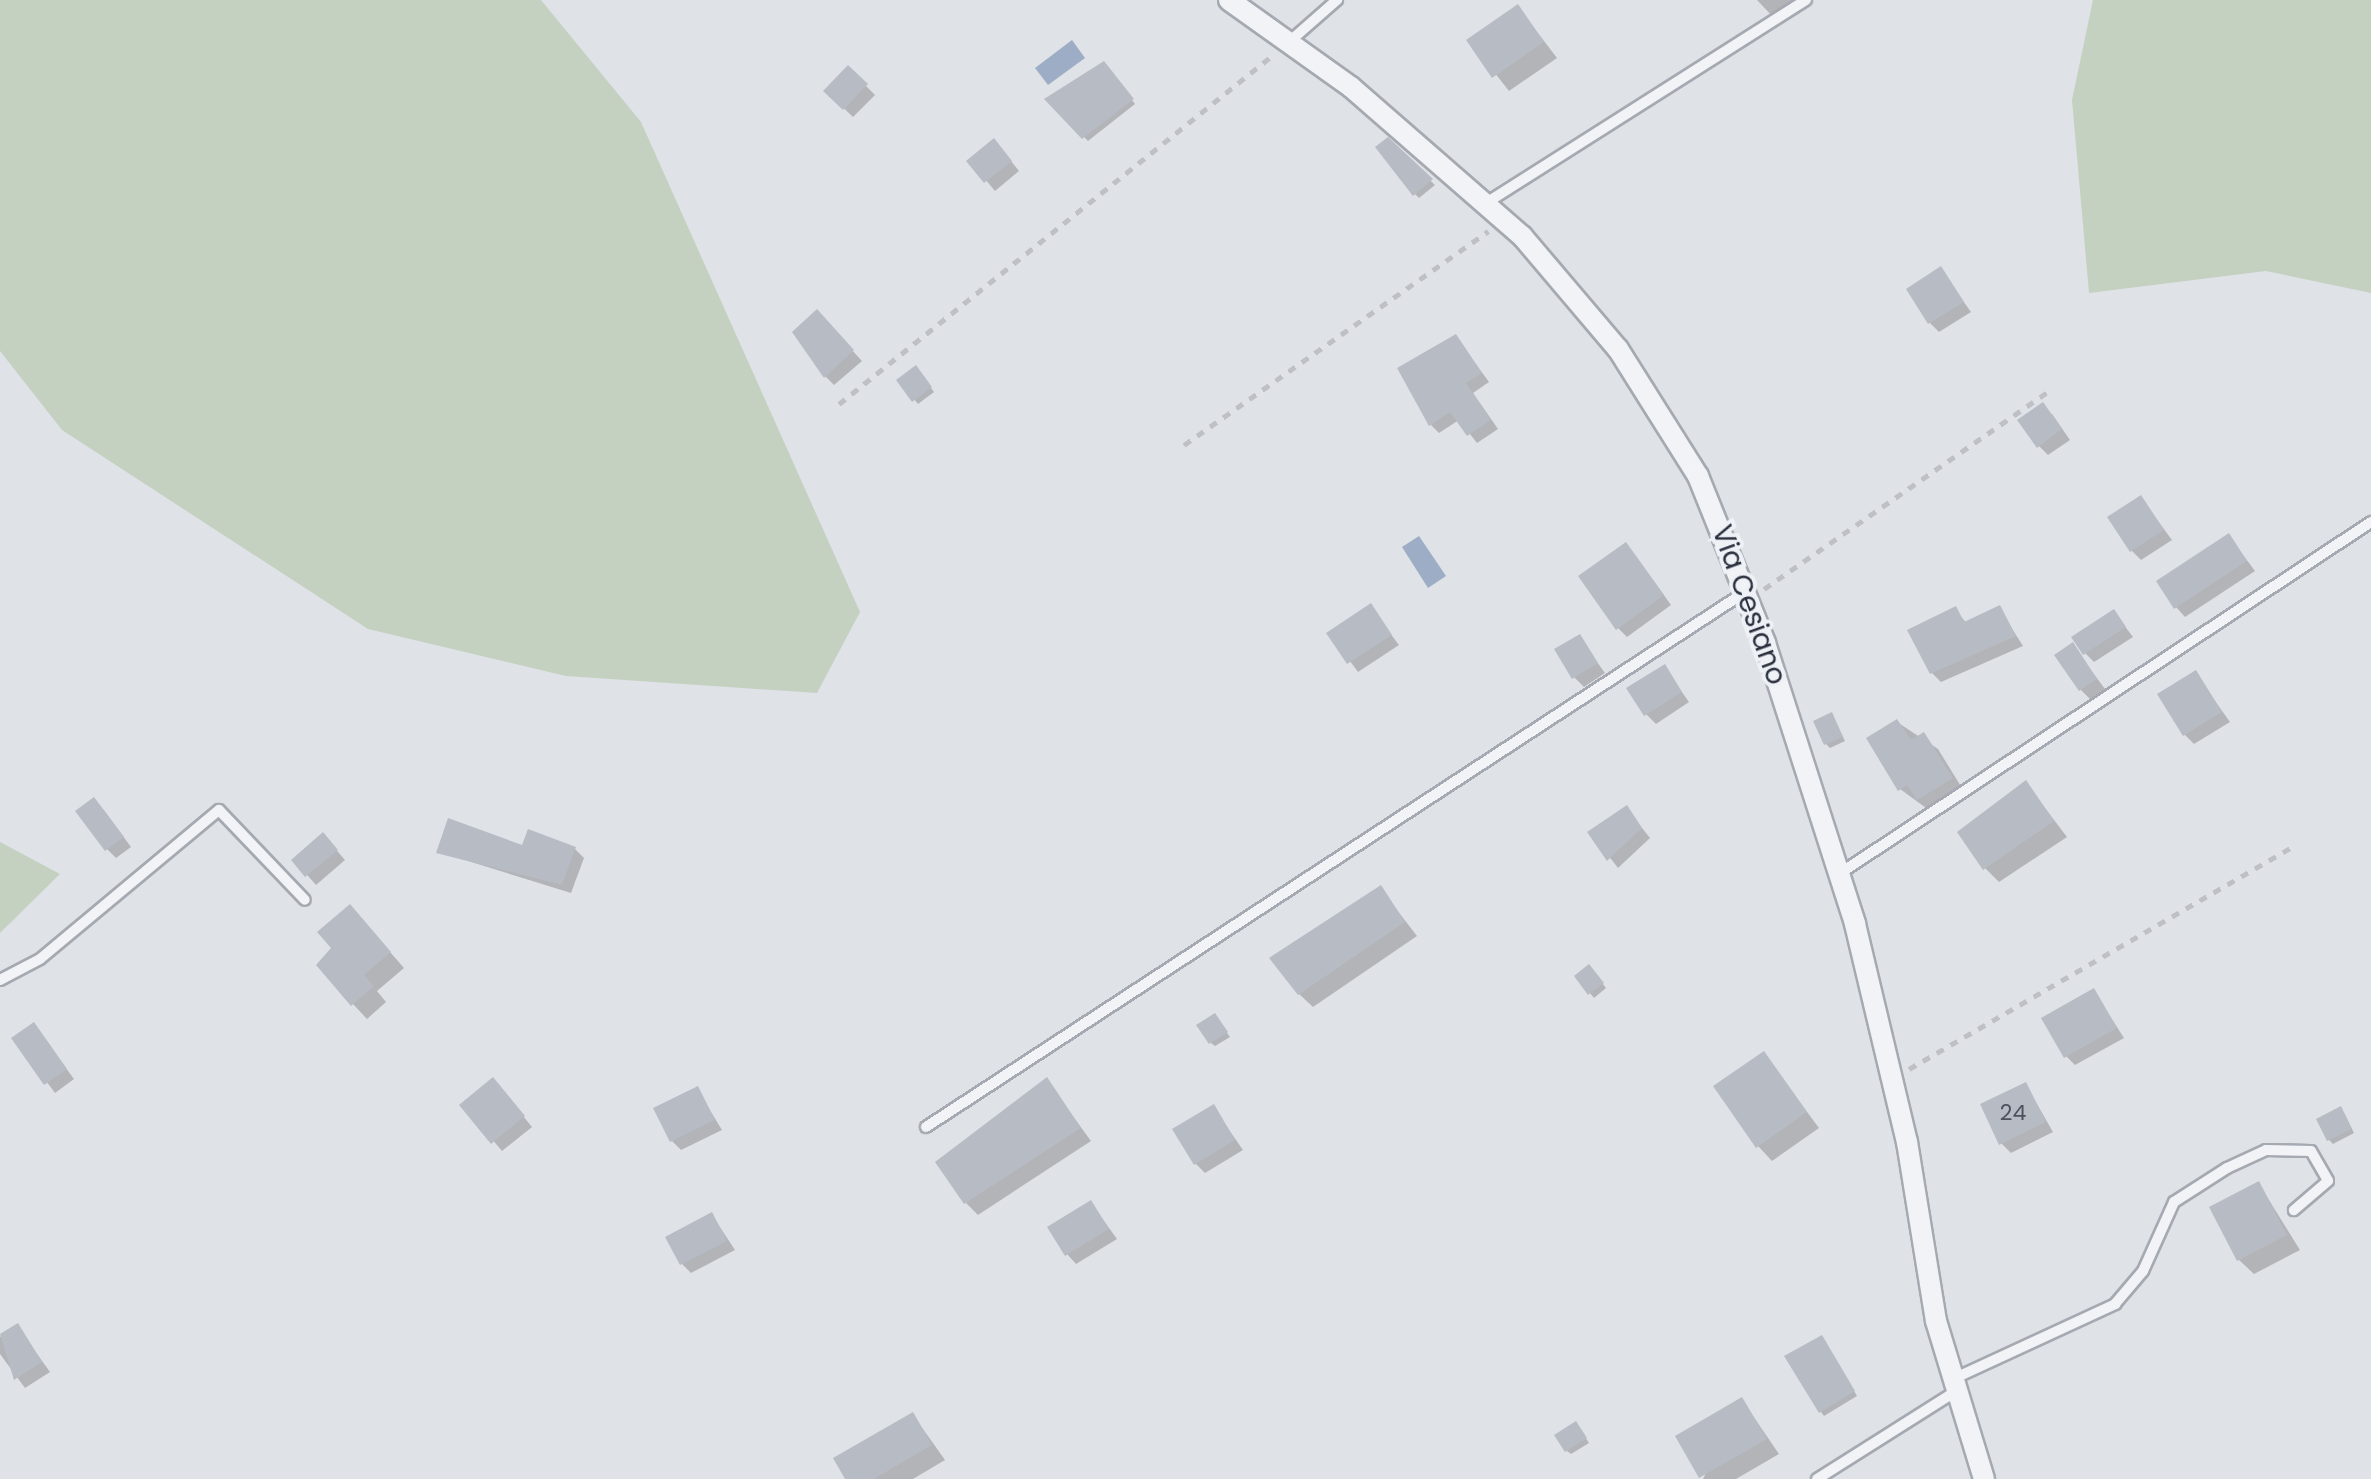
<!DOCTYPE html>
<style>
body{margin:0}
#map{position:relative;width:2371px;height:1479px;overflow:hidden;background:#dfe2e7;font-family:Poppins,sans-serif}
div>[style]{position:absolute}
.green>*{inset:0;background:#c4d1c1}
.water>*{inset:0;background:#9dadc5}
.shadow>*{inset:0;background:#0003}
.building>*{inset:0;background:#b7bbc4}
.path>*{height:5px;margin-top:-2.5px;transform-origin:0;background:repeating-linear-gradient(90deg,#bec0c6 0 8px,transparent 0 16px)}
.roads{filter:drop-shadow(2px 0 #a5a9b1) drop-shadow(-2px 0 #a5a9b1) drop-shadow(0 2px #a5a9b1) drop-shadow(0 -2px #a5a9b1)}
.service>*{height:10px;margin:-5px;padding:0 5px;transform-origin:5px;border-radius:5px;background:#f2f3f6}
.minor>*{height:20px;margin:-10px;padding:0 10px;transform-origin:10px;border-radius:10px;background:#f2f3f6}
span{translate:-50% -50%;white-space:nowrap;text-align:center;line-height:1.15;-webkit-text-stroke:8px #eef1f5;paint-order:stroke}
.number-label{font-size:22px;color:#4c525f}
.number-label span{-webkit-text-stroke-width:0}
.street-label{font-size:28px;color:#292f3d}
</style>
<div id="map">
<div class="green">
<i style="clip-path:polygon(0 0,541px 0,641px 122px,860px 612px,817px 693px,566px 676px,368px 629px,62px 430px,0 351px)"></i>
<i style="clip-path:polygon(2093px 0,2371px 0,2371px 293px,2266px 271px,2089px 293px,2072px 100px)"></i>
<i style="clip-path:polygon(0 842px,60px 874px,0 933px)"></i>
</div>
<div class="water">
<i style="clip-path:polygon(1072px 40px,1085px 58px,1048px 85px,1035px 68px)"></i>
<i style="clip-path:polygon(1419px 536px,1446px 576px,1428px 588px,1402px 547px)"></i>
</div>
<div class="shadow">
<i style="clip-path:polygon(1757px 0,1803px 0,1773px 17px)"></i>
<i style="clip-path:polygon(1518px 7px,1557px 58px,1509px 91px,1469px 40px)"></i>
<i style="clip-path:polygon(848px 68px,875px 95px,853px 117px,826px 91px)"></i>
<i style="clip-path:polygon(1107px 68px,1135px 104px,1088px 141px,1048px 100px)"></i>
<i style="clip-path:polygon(1388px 141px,1435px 185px,1419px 198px,1415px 194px)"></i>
<i style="clip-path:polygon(1003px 151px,1019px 171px,995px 191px,970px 161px)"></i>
<i style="clip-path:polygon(1941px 270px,1971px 312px,1939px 332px,1930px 323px)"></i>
<i style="clip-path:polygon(826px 322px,862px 361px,834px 385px,825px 376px)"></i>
<i style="clip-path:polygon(1456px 337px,1489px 382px,1473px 393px,1498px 429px,1477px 443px,1459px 420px,1439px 433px,1431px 425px)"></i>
<i style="clip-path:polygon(919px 372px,934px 392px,918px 404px,899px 381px)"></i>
<i style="clip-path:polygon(2052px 414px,2070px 440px,2048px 455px,2039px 446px)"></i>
<i style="clip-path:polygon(2141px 498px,2172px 540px,2141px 560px,2132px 551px)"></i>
<i style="clip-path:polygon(2229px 536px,2255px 571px,2185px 617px,2176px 607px)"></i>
<i style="clip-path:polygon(1635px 555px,1671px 605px,1627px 637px,1618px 628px)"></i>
<i style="clip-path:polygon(1370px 607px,1399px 645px,1358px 672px,1330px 634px)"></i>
<i style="clip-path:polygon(1999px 608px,2023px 646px,1941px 682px,1932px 673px,1955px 609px,1967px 624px)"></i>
<i style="clip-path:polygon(2114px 612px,2133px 637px,2094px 662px,2085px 653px)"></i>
<i style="clip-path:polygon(1579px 637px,1605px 673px,1584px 687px,1574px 677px)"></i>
<i style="clip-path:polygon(2073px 646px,2105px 689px,2090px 699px,2081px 690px)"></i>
<i style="clip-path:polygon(1664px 667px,1689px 702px,1656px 724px,1646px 714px)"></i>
<i style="clip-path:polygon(2195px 673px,2230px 722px,2194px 744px,2185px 735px)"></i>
<i style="clip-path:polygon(1832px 715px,1845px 741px,1830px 748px,1826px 744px)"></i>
<i style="clip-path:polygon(1897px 722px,1938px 749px,1965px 793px,1933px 813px,1900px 789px)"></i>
<i style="clip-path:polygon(2026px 783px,2067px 837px,1999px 882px,1985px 868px)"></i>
<i style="clip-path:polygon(103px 809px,131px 847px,116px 858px,107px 849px)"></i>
<i style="clip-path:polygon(1627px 809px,1650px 838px,1618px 868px,1591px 833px)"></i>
<i style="clip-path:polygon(332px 845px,345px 860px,316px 885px,294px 860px)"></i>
<i style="clip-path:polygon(575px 849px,584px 858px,571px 893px,439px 852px)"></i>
<i style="clip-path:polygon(1380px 888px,1417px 936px,1313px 1007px,1299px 994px)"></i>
<i style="clip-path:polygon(364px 922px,404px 968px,377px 991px,386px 1002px,367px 1019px,353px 1004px)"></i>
<i style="clip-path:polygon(1593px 971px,1606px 988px,1594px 998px,1577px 977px)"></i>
<i style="clip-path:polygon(2094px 991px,2124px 1038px,2075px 1065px,2066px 1056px)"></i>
<i style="clip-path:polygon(1218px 1020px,1230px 1037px,1215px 1046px,1211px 1043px)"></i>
<i style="clip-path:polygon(34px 1025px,74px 1079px,55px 1093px,15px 1039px)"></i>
<i style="clip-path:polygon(1764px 1054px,1819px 1128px,1772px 1161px,1758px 1146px)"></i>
<i style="clip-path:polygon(1047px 1081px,1091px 1141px,978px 1215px,966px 1203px)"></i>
<i style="clip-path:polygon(2026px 1085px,2053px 1132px,2011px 1153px,2001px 1143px)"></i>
<i style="clip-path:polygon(697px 1089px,722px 1130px,681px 1150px,672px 1141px)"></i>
<i style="clip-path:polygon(502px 1090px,532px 1127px,502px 1151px,463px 1105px)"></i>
<i style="clip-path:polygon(1213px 1107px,1243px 1150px,1205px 1173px,1196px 1164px)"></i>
<i style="clip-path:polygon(2344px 1113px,2354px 1133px,2333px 1144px,2329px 1140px)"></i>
<i style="clip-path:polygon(2259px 1184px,2300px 1250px,2254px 1274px,2239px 1260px)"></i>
<i style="clip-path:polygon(1091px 1203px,1117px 1239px,1076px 1264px,1067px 1254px)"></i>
<i style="clip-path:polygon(712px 1215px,735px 1250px,691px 1273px,682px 1264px)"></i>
<i style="clip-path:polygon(17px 1326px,50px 1372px,25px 1388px,0 1354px,0 1337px)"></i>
<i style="clip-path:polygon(1825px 1342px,1857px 1396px,1824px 1416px,1821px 1412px)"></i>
<i style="clip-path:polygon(1742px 1400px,1779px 1454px,1736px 1479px,1703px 1479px)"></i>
<i style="clip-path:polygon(913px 1415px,945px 1460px,913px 1479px,848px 1479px)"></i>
<i style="clip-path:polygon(1579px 1428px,1589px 1443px,1571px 1454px,1567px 1451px)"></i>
</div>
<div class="building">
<i style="clip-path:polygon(1518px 4px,1544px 42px,1492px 78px,1466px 40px)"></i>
<i style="clip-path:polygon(1104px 61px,1134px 99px,1082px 139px,1044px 99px)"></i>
<i style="clip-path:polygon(848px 65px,868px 84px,843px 110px,823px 91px)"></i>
<i style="clip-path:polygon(1388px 137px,1433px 179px,1413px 196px,1375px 147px)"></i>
<i style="clip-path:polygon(994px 138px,1012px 161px,984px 183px,966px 161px)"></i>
<i style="clip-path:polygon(1941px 266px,1964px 302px,1928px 324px,1906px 289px)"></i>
<i style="clip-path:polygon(817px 309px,854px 350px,824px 378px,792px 332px)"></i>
<i style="clip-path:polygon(1456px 334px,1482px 373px,1466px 383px,1491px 420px,1467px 436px,1450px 412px,1429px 426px,1397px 368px)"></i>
<i style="clip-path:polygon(916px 365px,932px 387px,912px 402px,896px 380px)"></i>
<i style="clip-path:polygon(2043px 402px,2062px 429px,2037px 448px,2017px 420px)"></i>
<i style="clip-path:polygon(2141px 495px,2164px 530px,2130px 552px,2107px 517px)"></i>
<i style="clip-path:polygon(2229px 533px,2247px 561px,2174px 609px,2156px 581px)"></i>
<i style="clip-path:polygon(1626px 542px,1664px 595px,1616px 630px,1578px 576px)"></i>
<i style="clip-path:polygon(1371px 603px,1392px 635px,1347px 664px,1326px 633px)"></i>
<i style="clip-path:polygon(2000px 605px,2016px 636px,1930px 674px,1907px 630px,1956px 606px,1964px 622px)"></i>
<i style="clip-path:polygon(2114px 609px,2126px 627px,2083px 655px,2071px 637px)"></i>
<i style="clip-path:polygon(1580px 634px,1598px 663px,1572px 679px,1554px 649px)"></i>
<i style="clip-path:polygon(2073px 642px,2097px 679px,2079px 691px,2054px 655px)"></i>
<i style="clip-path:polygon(1665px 664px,1682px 692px,1644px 716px,1626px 688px)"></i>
<i style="clip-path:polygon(2196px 670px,2222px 712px,2183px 736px,2157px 694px)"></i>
<i style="clip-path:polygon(1832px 712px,1843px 737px,1824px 745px,1813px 721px)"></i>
<i style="clip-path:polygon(1897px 719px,1911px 740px,1924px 732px,1953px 778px,1917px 800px,1907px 785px,1898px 791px,1866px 738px)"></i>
<i style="clip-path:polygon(2026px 780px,2054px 821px,1983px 870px,1957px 832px)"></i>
<i style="clip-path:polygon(94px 797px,124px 837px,105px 851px,75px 811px)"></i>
<i style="clip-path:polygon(1627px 805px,1642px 828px,1607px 861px,1587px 832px)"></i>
<i style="clip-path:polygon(448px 818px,522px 845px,528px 829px,576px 847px,562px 885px,436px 853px)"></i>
<i style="clip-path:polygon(323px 832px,338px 850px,305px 877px,291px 860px)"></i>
<i style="clip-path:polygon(1381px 885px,1405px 922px,1298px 995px,1269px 958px)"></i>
<i style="clip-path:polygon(350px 904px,391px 952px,364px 975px,374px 986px,351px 1006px,316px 965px,331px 948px,317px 932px)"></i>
<i style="clip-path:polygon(1589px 964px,1604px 983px,1588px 995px,1574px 976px)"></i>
<i style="clip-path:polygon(2094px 988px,2117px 1028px,2064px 1058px,2041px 1018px)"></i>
<i style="clip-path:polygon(1215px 1013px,1228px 1032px,1209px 1044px,1196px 1025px)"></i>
<i style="clip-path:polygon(34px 1022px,67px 1069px,44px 1085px,11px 1038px)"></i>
<i style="clip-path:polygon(1764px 1051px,1807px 1112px,1756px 1148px,1713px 1086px)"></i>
<i style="clip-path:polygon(493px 1077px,525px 1116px,491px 1144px,459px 1105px)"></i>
<i style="clip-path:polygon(1047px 1077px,1081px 1128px,964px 1204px,935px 1162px)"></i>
<i style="clip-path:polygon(2026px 1082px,2046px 1122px,1999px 1145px,1980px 1104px)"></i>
<i style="clip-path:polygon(698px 1086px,715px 1120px,670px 1142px,653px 1108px)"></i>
<i style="clip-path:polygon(1214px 1104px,1235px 1140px,1194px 1165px,1172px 1129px)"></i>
<i style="clip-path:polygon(2341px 1106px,2352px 1129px,2327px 1141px,2316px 1119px)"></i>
<i style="clip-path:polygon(2259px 1181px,2287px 1235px,2237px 1261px,2209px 1207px)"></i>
<i style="clip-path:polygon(1091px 1200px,1109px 1229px,1065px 1256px,1047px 1227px)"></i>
<i style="clip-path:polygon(712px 1212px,727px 1241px,680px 1265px,665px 1237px)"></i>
<i style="clip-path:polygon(18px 1323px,42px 1362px,14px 1380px,0 1334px)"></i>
<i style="clip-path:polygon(1822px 1335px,1855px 1391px,1819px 1413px,1784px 1356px)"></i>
<i style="clip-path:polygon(1742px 1397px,1767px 1439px,1699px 1478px,1675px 1436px)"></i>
<i style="clip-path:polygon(913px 1412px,932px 1445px,874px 1479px,845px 1479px,833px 1458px)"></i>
<i style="clip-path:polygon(1576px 1421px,1587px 1438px,1565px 1452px,1554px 1435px)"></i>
</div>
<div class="path">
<i style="left:839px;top:404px;width:557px;rotate:-38.8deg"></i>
<i style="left:1184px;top:445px;width:372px;rotate:-35.1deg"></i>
<i style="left:1764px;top:589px;width:347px;rotate:-34.8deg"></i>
<i style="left:1909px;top:1069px;width:447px;rotate:-30.1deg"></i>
</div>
<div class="roads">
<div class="service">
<i style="left:1289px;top:42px;width:64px;rotate:-41.2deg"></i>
<i style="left:1486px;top:203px;width:379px;rotate:-32.4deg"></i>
<i style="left:1839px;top:874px;width:638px;rotate:-33.49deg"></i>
<i style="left:0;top:980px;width:45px;rotate:-27.7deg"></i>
<i style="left:40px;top:959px;width:233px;rotate:-39.8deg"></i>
<i style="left:219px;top:810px;width:124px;rotate:46.3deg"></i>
<i style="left:926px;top:1127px;width:978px;rotate:-33.15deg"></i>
<i style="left:1953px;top:1379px;width:179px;rotate:-24.8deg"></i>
<i style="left:2115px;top:1304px;width:43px;rotate:-49.7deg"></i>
<i style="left:2143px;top:1271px;width:76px;rotate:-65.8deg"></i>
<i style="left:2174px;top:1202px;width:63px;rotate:-32.7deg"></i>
<i style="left:2227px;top:1168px;width:43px;rotate:-24.8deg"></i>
<i style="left:2266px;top:1150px;width:45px;rotate:1.3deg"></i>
<i style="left:2311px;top:1151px;width:34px;rotate:60deg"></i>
<i style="left:2328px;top:1181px;width:45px;rotate:139.5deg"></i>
<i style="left:1817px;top:1479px;width:165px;rotate:-32.3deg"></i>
</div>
<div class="minor">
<i style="left:1229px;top:0;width:150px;rotate:35.5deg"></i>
<i style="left:1351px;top:87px;width:227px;rotate:41.1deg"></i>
<i style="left:1522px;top:236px;width:148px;rotate:49.7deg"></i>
<i style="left:1618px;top:349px;width:150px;rotate:57.8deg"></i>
<i style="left:1698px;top:476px;width:180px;rotate:68.1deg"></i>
<i style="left:1765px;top:643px;width:295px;rotate:72.2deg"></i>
<i style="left:1855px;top:924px;width:224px;rotate:76.6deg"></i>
<i style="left:1907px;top:1142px;width:181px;rotate:80.8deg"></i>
<i style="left:1936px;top:1321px;width:165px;rotate:73.1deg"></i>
</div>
</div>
<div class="number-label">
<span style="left:2013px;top:1113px">24</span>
</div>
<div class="street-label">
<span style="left:1749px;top:605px;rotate:70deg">Via Cesiano</span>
</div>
</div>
